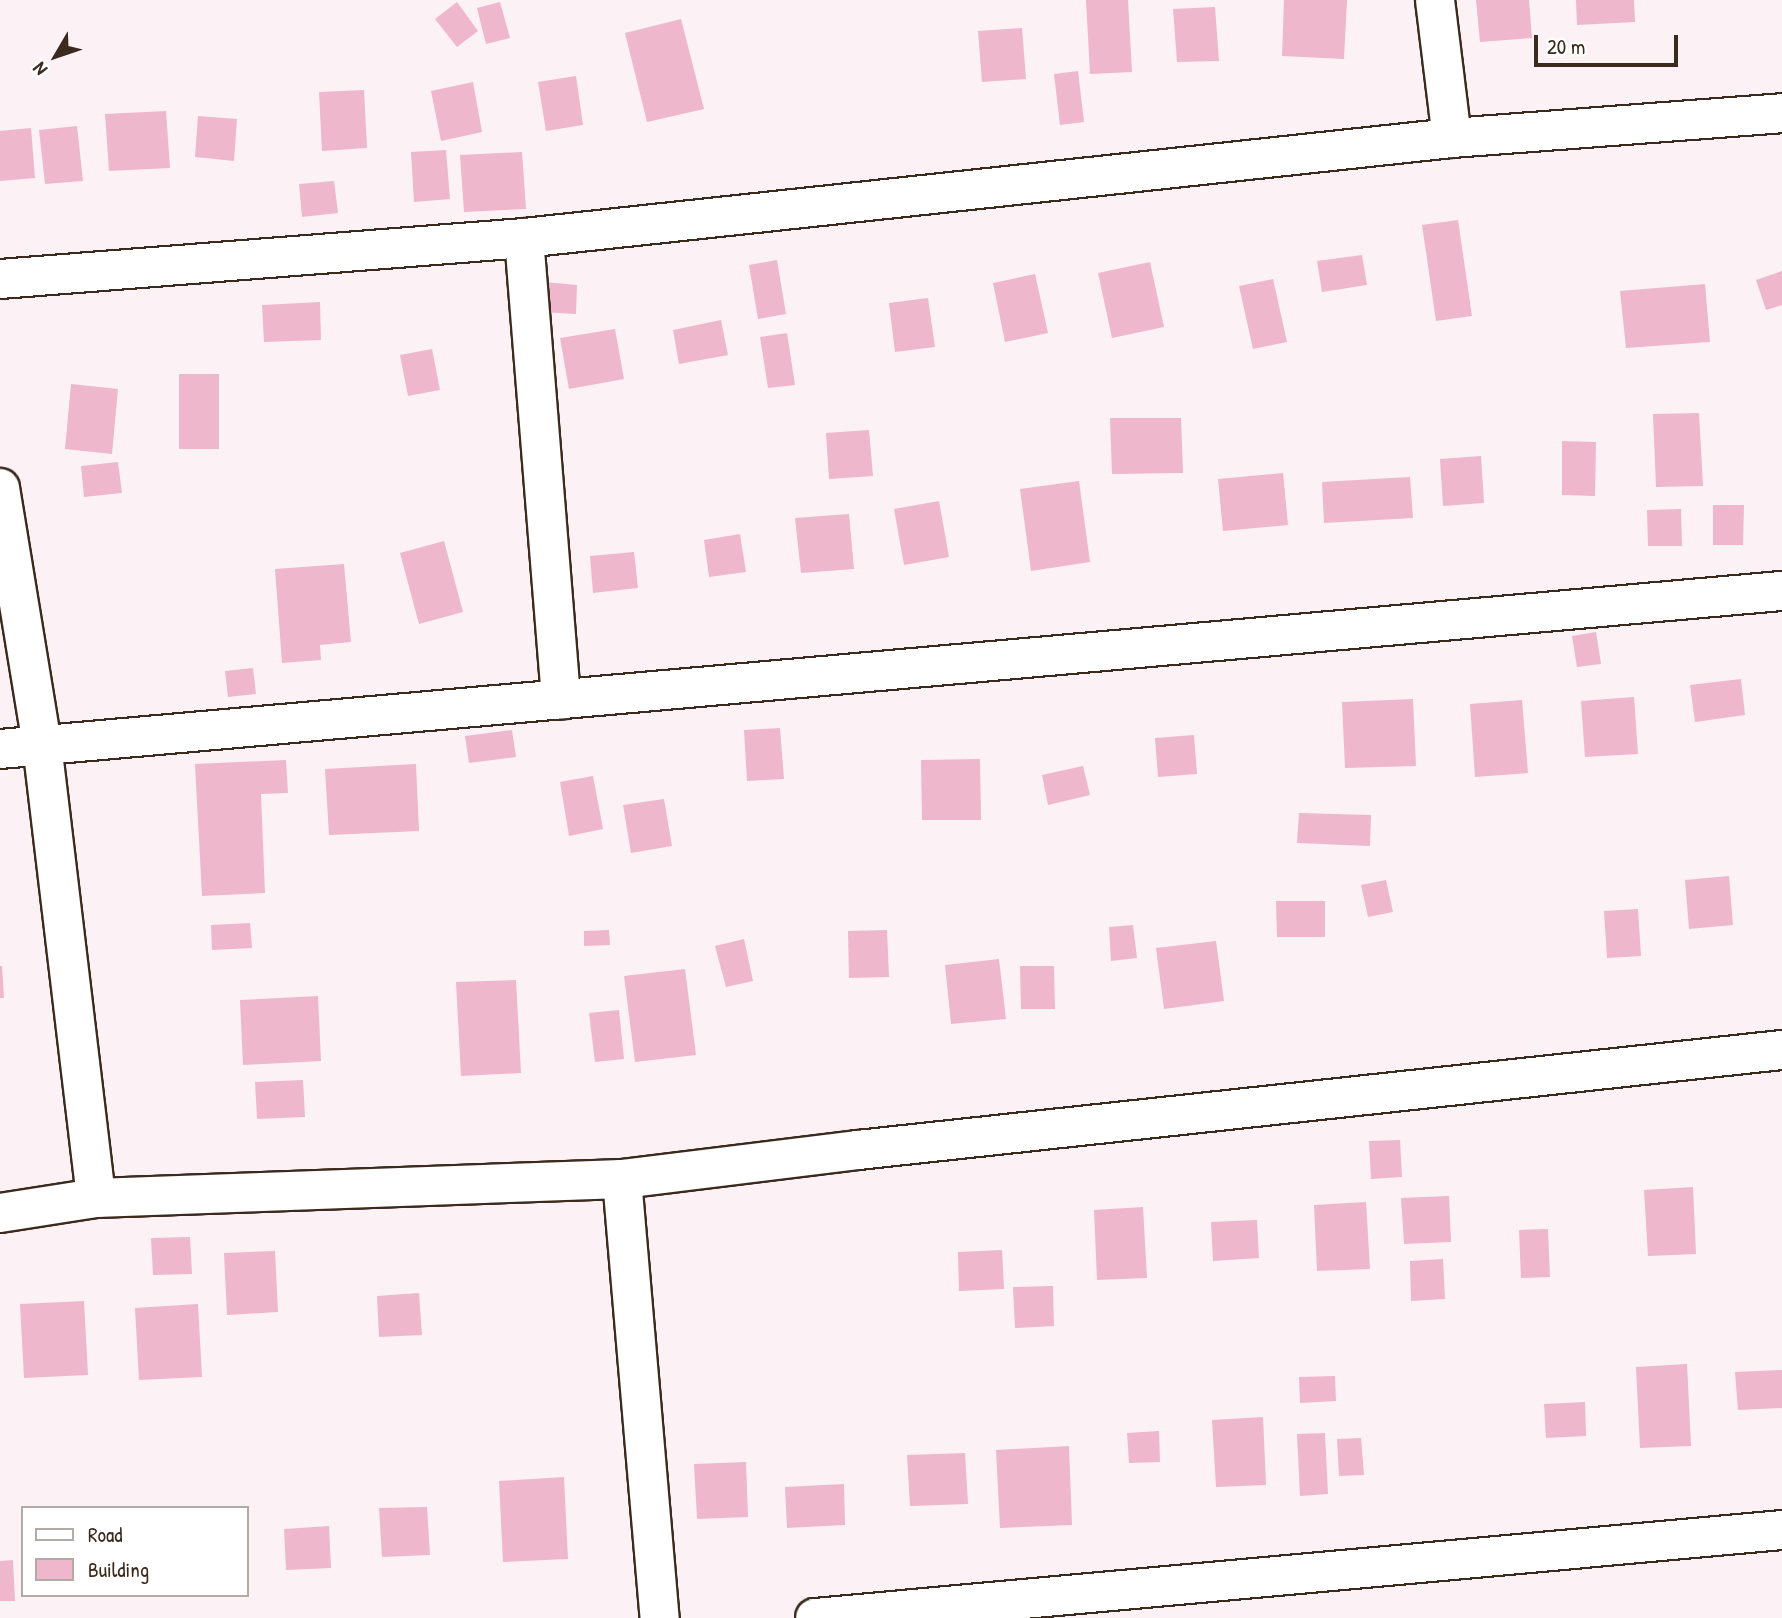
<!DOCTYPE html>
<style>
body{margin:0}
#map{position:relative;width:1782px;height:1618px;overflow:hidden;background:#fcf1f5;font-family:"Patrick Hand",sans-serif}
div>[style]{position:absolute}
.building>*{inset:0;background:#efb7cc}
.roads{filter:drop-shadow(2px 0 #3b2a1e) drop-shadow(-2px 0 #3b2a1e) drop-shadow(0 2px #3b2a1e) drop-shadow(0 -2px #3b2a1e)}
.minor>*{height:38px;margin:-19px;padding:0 19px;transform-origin:19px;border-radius:19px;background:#fff}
span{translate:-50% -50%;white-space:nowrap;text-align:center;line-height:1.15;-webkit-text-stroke:5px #fff;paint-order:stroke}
.legend{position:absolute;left:21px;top:1506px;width:228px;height:91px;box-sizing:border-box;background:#fff;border:2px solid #b1aaa5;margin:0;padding:9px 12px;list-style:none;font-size:21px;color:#3b2a1e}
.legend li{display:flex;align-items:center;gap:14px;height:35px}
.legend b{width:35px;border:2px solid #b1aaa5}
.north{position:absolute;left:21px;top:21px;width:70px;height:70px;-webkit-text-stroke:5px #fff;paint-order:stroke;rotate:231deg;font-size:19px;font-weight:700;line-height:28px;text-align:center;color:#3b2a1e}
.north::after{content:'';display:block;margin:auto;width:24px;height:32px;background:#3b2a1e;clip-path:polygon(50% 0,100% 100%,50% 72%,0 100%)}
.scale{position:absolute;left:1534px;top:35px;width:144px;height:32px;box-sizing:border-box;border:4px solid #3b2a1e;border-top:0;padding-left:9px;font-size:21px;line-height:24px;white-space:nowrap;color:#3b2a1e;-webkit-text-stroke:5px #fff;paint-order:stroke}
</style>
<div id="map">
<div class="building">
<i style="clip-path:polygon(1086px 0,1128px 0,1132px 72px,1090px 74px)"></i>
<i style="clip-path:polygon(1284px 0,1347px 0,1344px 59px,1282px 56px)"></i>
<i style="clip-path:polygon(1476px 0,1529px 0,1532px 38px,1480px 42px)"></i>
<i style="clip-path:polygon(1576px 0,1634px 0,1635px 22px,1577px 25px)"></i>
<i style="clip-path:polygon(457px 2px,478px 31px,457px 47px,435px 19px)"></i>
<i style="clip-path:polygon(500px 2px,510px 38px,486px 44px,477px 8px)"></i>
<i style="clip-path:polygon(1215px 7px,1219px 61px,1177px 62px,1173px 9px)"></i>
<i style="clip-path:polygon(681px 19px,704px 109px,647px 122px,625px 33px)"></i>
<i style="clip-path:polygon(1022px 28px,1026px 79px,982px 82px,978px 31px)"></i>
<i style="clip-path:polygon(1078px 71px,1084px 122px,1060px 125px,1054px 74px)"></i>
<i style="clip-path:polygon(576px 76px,583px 125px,546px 131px,538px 82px)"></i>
<i style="clip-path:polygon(473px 82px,482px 132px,441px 141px,431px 91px)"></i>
<i style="clip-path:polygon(364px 90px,367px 148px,322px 151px,319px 92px)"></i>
<i style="clip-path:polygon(166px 111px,170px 168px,109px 171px,105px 114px)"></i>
<i style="clip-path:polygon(198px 116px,237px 119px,234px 161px,195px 157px)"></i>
<i style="clip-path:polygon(77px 126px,83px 181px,45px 184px,39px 130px)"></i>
<i style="clip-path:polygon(31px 128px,35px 178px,0 181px,0 131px)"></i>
<i style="clip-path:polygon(446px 150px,450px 199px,414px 202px,411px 152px)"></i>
<i style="clip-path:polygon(522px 152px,526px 209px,464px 212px,460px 155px)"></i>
<i style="clip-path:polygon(334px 181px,338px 213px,302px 217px,299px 184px)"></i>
<i style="clip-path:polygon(1458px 220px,1472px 316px,1436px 321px,1422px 225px)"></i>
<i style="clip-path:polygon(1362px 255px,1367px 285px,1322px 292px,1317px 261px)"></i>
<i style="clip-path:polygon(777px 260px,786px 314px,758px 319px,749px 265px)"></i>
<i style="clip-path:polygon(1150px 262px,1164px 327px,1112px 338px,1098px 273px)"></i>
<i style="clip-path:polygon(1782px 271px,1782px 305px,1766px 310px,1756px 280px)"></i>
<i style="clip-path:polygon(1035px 274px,1048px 333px,1005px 342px,993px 283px)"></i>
<i style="clip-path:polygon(1273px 279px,1287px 342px,1253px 349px,1239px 286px)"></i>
<i style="clip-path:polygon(544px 282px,577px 285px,576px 314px,542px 312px)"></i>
<i style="clip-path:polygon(1705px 284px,1710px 342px,1626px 348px,1620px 291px)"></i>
<i style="clip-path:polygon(928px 298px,935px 347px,895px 352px,889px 303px)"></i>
<i style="clip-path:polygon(320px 302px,321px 340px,264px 342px,262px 305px)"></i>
<i style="clip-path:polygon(721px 320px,728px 355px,679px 364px,673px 330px)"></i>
<i style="clip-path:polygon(615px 329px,624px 379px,569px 389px,560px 338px)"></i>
<i style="clip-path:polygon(787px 333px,795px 385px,768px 388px,760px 337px)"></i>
<i style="clip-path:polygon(432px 349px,440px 390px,408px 396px,400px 355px)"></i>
<i style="clip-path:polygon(179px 374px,219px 374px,219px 449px,179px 449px)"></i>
<i style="clip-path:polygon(71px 384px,118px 389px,112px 454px,65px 449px)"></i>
<i style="clip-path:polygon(1699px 413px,1703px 486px,1656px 487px,1653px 414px)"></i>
<i style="clip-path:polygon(1110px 418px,1181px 418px,1183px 473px,1112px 474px)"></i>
<i style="clip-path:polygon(869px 430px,873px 476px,829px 479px,826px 433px)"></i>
<i style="clip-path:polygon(1562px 441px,1596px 442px,1595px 496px,1562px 495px)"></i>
<i style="clip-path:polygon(1481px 456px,1484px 503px,1443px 506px,1440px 459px)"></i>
<i style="clip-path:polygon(118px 462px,122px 493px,84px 497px,81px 466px)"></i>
<i style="clip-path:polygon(1283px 473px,1288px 525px,1223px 531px,1218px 479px)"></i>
<i style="clip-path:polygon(1410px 477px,1413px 518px,1324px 523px,1322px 482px)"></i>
<i style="clip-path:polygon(1079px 481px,1090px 562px,1031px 571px,1020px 489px)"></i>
<i style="clip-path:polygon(939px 501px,949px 557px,904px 565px,894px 509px)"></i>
<i style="clip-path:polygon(1713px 505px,1744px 505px,1743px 545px,1713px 545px)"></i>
<i style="clip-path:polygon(1681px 509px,1682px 546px,1648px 546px,1647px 510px)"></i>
<i style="clip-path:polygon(849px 514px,854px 569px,801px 573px,795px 518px)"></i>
<i style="clip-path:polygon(740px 534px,746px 572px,709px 577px,704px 540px)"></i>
<i style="clip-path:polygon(444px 541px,463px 612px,419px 624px,400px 553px)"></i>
<i style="clip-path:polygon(634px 552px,638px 588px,593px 593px,590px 556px)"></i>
<i style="clip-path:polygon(344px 564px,351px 642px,320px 645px,321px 660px,282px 663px,275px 569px)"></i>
<i style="clip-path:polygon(1596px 632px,1601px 664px,1577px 667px,1572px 636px)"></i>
<i style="clip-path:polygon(253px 668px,256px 694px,228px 697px,225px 671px)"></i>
<i style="clip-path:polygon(1741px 679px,1745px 715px,1695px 722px,1690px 685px)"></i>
<i style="clip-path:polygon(1634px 697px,1638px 754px,1585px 757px,1581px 701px)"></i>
<i style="clip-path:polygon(1413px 699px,1416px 766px,1345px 768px,1342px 702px)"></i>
<i style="clip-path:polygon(1522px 700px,1528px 773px,1475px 777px,1470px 704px)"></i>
<i style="clip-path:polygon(780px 728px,784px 779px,747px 781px,744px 730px)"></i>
<i style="clip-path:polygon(512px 730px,516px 757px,469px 763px,465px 736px)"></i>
<i style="clip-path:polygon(1194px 735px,1197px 774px,1158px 777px,1155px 738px)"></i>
<i style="clip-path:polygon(980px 759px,981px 820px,922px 820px,921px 760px)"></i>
<i style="clip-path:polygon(286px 760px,288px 793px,261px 794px,265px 893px,202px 896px,195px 764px)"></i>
<i style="clip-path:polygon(416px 764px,419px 831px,329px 835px,325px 769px)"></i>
<i style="clip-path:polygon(1083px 766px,1090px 795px,1048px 805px,1042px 775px)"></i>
<i style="clip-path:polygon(593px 776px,603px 829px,569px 836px,560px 782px)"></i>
<i style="clip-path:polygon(664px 799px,672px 846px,631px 853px,623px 805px)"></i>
<i style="clip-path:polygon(1299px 813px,1371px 815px,1370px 846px,1297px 843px)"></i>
<i style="clip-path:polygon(1729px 876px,1733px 925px,1689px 929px,1685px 880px)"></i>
<i style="clip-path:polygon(1386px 880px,1393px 912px,1368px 917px,1361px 885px)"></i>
<i style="clip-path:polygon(1276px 901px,1325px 901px,1325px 937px,1277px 937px)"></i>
<i style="clip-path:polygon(1638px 909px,1641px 956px,1607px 958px,1604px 911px)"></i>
<i style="clip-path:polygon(250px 923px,252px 948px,212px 950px,211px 925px)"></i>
<i style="clip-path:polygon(1133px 925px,1137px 958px,1111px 961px,1109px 927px)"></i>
<i style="clip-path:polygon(609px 930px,610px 945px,584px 946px,584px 931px)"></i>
<i style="clip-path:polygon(887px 930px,889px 977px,849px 978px,848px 931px)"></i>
<i style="clip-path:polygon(744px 939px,753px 981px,726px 987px,715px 946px)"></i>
<i style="clip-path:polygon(1216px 941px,1224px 1001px,1164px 1009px,1156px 948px)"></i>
<i style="clip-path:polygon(999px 959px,1006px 1019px,951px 1024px,945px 965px)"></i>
<i style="clip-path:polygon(0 966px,2px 966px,4px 998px,0 998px)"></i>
<i style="clip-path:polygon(1020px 966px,1054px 966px,1055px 1009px,1021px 1009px)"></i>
<i style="clip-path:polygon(685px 969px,696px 1055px,635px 1062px,624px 976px)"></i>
<i style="clip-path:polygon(516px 980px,521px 1073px,461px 1076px,456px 982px)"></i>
<i style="clip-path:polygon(318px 996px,321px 1061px,243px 1065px,240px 1000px)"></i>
<i style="clip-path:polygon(619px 1010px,624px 1059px,595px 1062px,589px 1013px)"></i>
<i style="clip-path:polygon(303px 1080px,305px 1117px,257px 1119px,255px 1082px)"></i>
<i style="clip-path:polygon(1400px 1140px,1402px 1177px,1371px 1179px,1369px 1141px)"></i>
<i style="clip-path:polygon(1693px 1187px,1696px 1254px,1648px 1256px,1644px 1190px)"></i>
<i style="clip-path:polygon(1449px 1196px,1451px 1242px,1404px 1244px,1401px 1198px)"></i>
<i style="clip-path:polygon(1366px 1202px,1370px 1269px,1317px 1271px,1314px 1205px)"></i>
<i style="clip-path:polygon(1143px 1207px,1147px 1278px,1097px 1280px,1094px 1210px)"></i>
<i style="clip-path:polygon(1257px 1220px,1259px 1258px,1213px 1261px,1211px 1222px)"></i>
<i style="clip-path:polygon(1548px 1229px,1550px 1277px,1521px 1278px,1519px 1230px)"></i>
<i style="clip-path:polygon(190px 1237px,192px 1274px,153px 1275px,151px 1238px)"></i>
<i style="clip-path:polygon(1002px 1250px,1004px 1289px,959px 1291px,958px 1252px)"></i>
<i style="clip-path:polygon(275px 1251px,278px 1312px,227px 1315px,224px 1253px)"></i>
<i style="clip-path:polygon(1443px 1259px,1445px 1299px,1411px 1301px,1410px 1261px)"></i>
<i style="clip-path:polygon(1053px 1286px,1054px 1326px,1015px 1328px,1013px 1287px)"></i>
<i style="clip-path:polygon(419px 1293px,422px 1335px,379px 1337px,377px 1296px)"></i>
<i style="clip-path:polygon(84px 1301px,88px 1375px,24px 1378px,20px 1304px)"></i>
<i style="clip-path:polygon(198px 1304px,202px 1377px,139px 1380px,135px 1308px)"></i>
<i style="clip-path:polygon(1687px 1364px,1691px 1446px,1640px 1448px,1636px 1367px)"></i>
<i style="clip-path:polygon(1782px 1370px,1782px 1408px,1738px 1410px,1735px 1372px)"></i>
<i style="clip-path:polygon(1335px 1376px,1336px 1401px,1300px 1403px,1299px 1377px)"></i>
<i style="clip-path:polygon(1585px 1402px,1586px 1436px,1546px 1438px,1544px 1404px)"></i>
<i style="clip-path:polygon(1263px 1417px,1266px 1485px,1216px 1487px,1212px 1420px)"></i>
<i style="clip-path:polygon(1159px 1431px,1160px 1462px,1129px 1463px,1127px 1433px)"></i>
<i style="clip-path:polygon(1325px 1433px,1328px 1494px,1300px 1496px,1297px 1434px)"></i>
<i style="clip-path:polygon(1361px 1438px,1364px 1475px,1339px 1476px,1337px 1439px)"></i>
<i style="clip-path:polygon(1069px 1446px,1072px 1525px,1000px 1528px,996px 1450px)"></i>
<i style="clip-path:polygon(965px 1453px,968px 1504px,910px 1506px,907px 1455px)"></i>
<i style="clip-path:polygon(746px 1462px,748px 1517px,697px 1519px,694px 1464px)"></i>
<i style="clip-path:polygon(564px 1477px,568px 1559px,503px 1562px,499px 1481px)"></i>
<i style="clip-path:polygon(844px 1484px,845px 1525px,787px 1528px,785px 1487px)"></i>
<i style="clip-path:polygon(427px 1507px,430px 1555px,382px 1557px,379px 1508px)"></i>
<i style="clip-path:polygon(329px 1526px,331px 1568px,286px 1570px,284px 1529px)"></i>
<i style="clip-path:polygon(13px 1560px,15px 1601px,0 1601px,0 1561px)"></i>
</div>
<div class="roads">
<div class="minor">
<i style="left:1435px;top:0;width:139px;rotate:83deg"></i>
<i style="left:524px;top:238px;width:463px;rotate:85.4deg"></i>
<i style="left:0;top:279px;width:526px;rotate:-4.47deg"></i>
<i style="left:524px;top:238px;width:933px;rotate:-6.15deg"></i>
<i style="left:1452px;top:138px;width:331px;rotate:-4.3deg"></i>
<i style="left:0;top:488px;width:259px;rotate:80.7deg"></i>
<i style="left:42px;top:744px;width:457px;rotate:83.2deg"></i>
<i style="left:0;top:749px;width:1789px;rotate:-5.07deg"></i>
<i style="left:622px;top:1179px;width:441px;rotate:85.1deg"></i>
<i style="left:0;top:1213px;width:97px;rotate:-8.9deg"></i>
<i style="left:96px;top:1198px;width:526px;rotate:-2.07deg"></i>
<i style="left:622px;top:1179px;width:238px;rotate:-7deg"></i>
<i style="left:858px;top:1150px;width:929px;rotate:-6.18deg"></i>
<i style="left:815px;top:1618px;width:971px;rotate:-5.2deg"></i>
</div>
</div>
<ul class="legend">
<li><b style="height:9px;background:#fff"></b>Road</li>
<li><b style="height:19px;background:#efb7cc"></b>Building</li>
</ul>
<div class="north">N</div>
<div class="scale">20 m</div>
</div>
